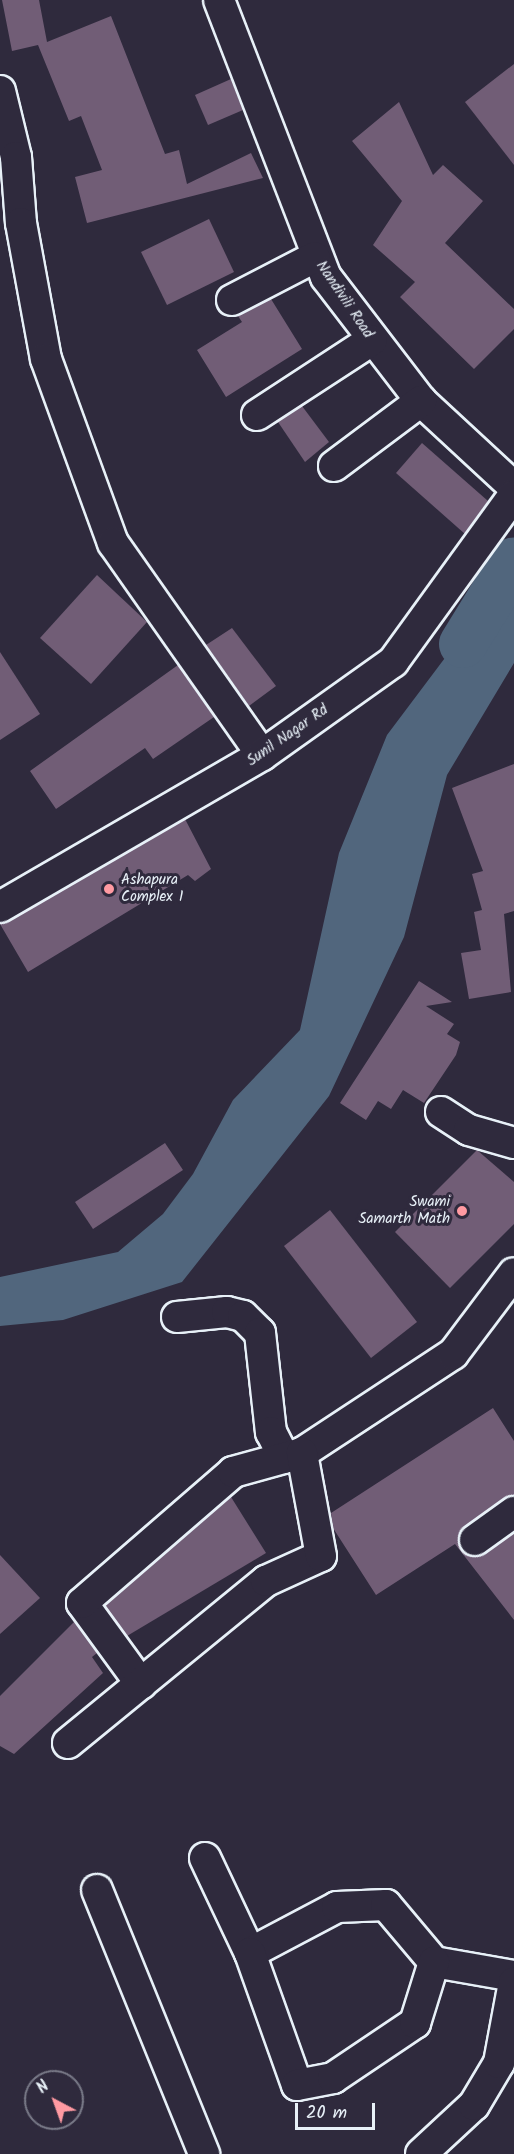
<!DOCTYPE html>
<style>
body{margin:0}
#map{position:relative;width:514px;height:2154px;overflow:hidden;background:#2f2a3d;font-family:Kalam,sans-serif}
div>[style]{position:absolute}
.water>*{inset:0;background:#51667d}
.river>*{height:48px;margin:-24px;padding:0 24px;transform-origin:24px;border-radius:24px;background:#51667d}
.building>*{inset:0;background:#715d76}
.roads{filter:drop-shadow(2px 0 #e8f1f8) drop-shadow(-2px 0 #e8f1f8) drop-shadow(0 2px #e8f1f8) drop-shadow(0 -2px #e8f1f8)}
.minor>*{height:30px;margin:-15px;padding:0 15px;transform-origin:15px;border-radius:15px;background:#2f2a3d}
.dots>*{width:16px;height:16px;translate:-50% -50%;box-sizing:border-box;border:3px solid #2f2a3d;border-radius:50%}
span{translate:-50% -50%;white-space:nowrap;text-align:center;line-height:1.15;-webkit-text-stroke:6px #2f2a3d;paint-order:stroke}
.street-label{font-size:15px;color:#e8f1f8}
.poi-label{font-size:15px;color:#e8f1f8}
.left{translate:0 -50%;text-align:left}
.right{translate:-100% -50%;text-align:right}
.north{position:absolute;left:24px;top:2070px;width:60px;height:60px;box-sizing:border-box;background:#2f2a3d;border:2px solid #797a88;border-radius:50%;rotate:319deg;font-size:16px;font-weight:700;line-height:24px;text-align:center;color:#e8f1f8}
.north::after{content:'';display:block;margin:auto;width:21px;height:27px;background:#ff9aa2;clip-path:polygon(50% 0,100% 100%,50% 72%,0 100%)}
.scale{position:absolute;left:295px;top:2103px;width:80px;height:27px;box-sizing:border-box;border:3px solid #e8f1f8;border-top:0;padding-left:8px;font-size:18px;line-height:21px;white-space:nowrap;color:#e8f1f8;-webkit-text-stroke:4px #2f2a3d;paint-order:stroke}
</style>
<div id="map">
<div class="water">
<i style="clip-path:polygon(514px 550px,514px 663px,447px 775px,404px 937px,329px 1096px,182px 1282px,63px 1320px,0 1326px,0 1277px,118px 1252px,163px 1214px,193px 1174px,233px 1100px,300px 1030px,339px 853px,387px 735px,499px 586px)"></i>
</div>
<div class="river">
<i style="left:463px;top:644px;width:97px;rotate:-58.4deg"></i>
</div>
<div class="building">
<i style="clip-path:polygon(2px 0,39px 0,47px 42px,111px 16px,165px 154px,179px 150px,187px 184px,251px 153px,263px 178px,87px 223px,75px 177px,102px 170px,81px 116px,69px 121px,38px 45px,12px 51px)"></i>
<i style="clip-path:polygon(514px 64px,514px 165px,465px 102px)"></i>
<i style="clip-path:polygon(231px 79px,243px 110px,208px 125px,195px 95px)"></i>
<i style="clip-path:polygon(399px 102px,433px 175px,443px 165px,483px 201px,445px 243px,514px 309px,514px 329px,474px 369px,400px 297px,415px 282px,373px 245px,402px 201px,352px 141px)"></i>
<i style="clip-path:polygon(209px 219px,234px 272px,167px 305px,141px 252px)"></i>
<i style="clip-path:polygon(271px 299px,302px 349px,226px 397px,197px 350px,242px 322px,238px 316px)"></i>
<i style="clip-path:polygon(302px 406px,329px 442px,305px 462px,278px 422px)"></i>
<i style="clip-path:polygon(422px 443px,488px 501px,465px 534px,396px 473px)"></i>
<i style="clip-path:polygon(97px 575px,147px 622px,91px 684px,40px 638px)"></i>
<i style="clip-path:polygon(232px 628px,276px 686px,249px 706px,206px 645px)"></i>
<i style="clip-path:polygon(0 652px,40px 714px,0 740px)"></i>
<i style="clip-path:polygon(178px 665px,214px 717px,153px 759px,145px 748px,56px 809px,30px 771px)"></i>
<i style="clip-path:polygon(514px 764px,514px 911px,504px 914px,511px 992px,469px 999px,461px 953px,481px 950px,474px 912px,482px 910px,472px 874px,483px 871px,452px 788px)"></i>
<i style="clip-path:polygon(185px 819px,211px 869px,195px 881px,188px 875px,28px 972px,0 924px)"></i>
<i style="clip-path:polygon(419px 981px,452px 1002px,426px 1006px,454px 1024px,447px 1034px,460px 1042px,456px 1055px,424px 1103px,403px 1090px,391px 1109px,378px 1101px,366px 1120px,340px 1103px)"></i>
<i style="clip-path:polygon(165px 1143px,183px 1170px,93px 1229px,75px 1202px)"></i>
<i style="clip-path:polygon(477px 1150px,514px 1182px,514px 1224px,450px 1288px,395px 1232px)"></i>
<i style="clip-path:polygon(330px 1210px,417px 1322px,371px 1358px,284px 1246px)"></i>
<i style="clip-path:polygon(493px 1408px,514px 1441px,514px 1495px,465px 1526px,458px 1542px,467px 1555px,477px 1557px,514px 1533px,514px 1620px,455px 1544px,376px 1595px,333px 1528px,331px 1513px)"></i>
<i style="clip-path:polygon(231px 1497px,266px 1553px,127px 1636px,105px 1606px)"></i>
<i style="clip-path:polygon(0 1555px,40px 1598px,0 1634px)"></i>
<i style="clip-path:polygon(74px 1622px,97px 1653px,92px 1657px,103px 1673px,14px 1754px,0 1746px,0 1696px)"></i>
</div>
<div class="roads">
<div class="minor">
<i style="left:219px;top:0;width:297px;rotate:68.9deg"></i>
<i style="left:326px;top:277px;width:156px;rotate:52.5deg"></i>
<i style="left:421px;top:401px;width:127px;rotate:42.8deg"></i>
<i style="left:0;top:91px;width:68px;rotate:76.4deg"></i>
<i style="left:16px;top:157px;width:66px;rotate:85.7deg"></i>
<i style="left:21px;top:223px;width:138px;rotate:79.6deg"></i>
<i style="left:46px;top:359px;width:196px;rotate:70deg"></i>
<i style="left:113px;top:543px;width:259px;rotate:54.9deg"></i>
<i style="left:232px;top:300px;width:93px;rotate:-27.4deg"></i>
<i style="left:257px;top:415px;width:137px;rotate:-33.1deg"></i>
<i style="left:334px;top:466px;width:109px;rotate:-36.8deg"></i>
<i style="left:0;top:907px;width:303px;rotate:-30.1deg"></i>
<i style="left:262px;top:755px;width:161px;rotate:-35.4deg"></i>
<i style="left:393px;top:662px;width:206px;rotate:-54.1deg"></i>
<i style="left:441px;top:1112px;width:33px;rotate:33deg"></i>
<i style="left:469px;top:1130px;width:47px;rotate:16.1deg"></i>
<i style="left:177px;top:1317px;width:50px;rotate:-5.7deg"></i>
<i style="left:227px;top:1312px;width:16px;rotate:14deg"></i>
<i style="left:243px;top:1316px;width:24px;rotate:45deg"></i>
<i style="left:260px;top:1333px;width:100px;rotate:83.7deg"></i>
<i style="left:271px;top:1432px;width:29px;rotate:63deg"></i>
<i style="left:475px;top:1540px;width:48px;rotate:-35.7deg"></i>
<i style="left:141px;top:1684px;width:100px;rotate:-126.1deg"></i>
<i style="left:82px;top:1603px;width:200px;rotate:-40.9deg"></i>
<i style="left:233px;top:1472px;width:72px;rotate:-15.4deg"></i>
<i style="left:302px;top:1453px;width:181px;rotate:-33.3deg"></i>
<i style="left:453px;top:1354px;width:101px;rotate:-53deg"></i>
<i style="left:68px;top:1743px;width:256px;rotate:-39.3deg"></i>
<i style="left:266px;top:1581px;width:60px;rotate:-24.4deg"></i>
<i style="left:321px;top:1556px;width:105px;rotate:-100.5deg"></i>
<i style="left:205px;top:1858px;width:105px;rotate:64.7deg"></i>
<i style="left:250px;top:1953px;width:98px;rotate:-27.9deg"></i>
<i style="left:337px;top:1907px;width:49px;rotate:-2.3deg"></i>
<i style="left:386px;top:1905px;width:75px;rotate:49.9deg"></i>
<i style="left:434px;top:1962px;width:81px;rotate:9.9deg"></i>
<i style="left:97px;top:1890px;width:285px;rotate:67.9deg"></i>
<i style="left:250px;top:1953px;width:140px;rotate:70.4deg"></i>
<i style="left:297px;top:2085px;width:37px;rotate:-11deg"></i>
<i style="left:333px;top:2078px;width:99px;rotate:-33.9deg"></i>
<i style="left:415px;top:2023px;width:64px;rotate:-72.7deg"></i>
<i style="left:421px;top:2154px;width:72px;rotate:-42.8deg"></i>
<i style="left:474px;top:2105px;width:49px;rotate:-59.2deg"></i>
<i style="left:499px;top:2063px;width:82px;rotate:-79.5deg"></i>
</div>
</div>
<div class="dots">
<i style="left:109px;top:889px;background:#ff9aa2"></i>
<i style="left:462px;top:1211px;background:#ff9aa2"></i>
</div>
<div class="street-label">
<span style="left:344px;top:300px;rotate:56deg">Nandivili Road</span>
<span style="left:288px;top:736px;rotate:-35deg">Sunil Nagar Rd</span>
</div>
<div class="poi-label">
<span class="left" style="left:121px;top:889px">Ashapura<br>Complex 1</span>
<span class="right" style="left:450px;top:1211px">Swami<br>Samarth Math</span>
</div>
<div class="north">N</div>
<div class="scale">20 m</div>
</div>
